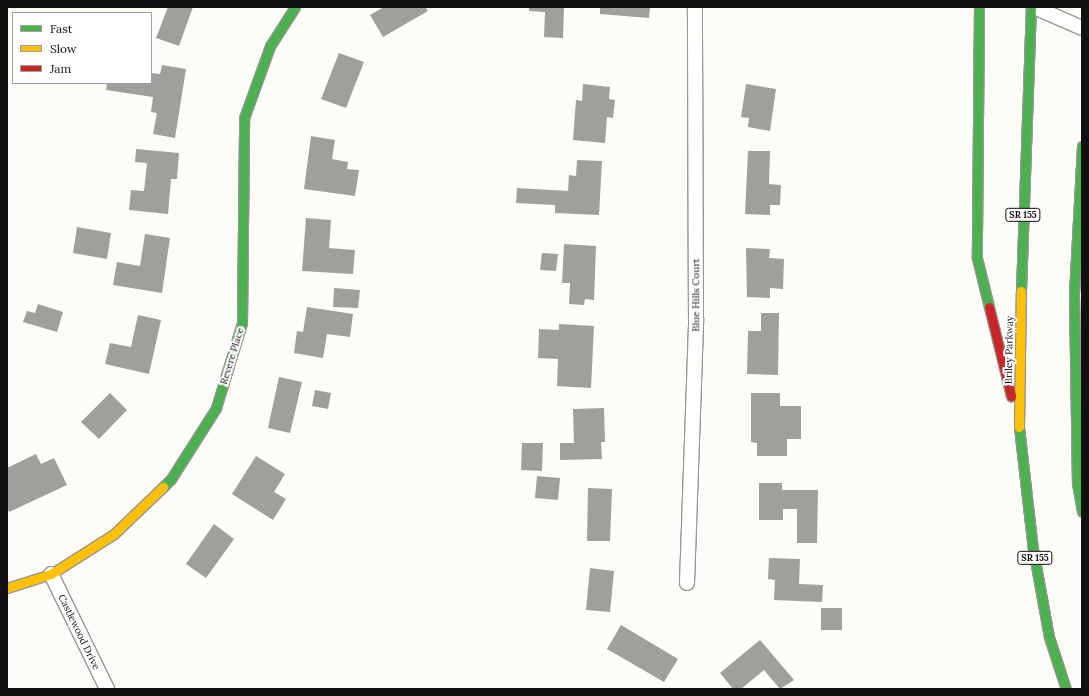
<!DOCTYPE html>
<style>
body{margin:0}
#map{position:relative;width:1089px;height:696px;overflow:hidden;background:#fdfcf7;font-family:Lora,serif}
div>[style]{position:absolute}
.building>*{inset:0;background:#a19f9c}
.roads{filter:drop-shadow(1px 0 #979795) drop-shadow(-1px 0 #979795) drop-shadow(0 1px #979795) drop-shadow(0 -1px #979795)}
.street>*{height:14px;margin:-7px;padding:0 7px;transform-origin:7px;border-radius:7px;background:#fffffe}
.fast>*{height:9px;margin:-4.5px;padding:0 4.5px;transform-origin:4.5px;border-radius:4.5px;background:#4caf50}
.slow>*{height:9px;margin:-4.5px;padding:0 4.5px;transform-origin:4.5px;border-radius:4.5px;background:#ffc107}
.jam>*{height:9px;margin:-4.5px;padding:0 4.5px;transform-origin:4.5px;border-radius:4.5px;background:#c62828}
span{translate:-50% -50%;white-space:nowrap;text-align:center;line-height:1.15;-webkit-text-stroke:4px #fff;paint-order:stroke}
.shield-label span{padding:1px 3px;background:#fff;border:1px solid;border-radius:3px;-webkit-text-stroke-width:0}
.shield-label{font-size:9px;color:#111;font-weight:700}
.street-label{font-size:10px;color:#111}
.frame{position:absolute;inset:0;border:8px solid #111;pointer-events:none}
.legend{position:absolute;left:12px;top:12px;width:140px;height:72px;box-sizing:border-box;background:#fff;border:1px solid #a0a0a0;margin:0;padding:5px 7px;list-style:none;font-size:12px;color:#111}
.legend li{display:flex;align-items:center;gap:8px;height:20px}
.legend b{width:20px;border:1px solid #a0a0a0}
</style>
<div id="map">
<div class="building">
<i style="clip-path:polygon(168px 7px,193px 7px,179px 46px,156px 38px)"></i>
<i style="clip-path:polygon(384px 7px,425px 7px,428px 11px,383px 37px,370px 15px)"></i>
<i style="clip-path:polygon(529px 7px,564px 7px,563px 38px,544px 37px,545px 12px,529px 11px)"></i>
<i style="clip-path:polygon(600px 7px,650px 7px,649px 18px,600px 14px)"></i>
<i style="clip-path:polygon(339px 53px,364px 62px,346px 108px,321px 99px)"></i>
<i style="clip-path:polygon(162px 65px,186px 69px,175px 138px,153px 134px,157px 113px,151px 112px,153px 97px,106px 90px,107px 83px,151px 83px,151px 73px,160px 74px)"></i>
<i style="clip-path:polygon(583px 84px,610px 87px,609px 99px,615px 100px,613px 118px,607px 117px,605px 143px,573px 140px,576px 100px,582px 101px)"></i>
<i style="clip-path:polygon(746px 84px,776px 89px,770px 131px,748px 127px,749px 118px,741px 117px)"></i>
<i style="clip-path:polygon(311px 136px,335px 140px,332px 159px,348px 162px,347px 169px,359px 170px,355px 196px,304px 189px)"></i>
<i style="clip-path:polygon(136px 149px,179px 153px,177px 179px,171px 179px,168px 214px,129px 210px,131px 190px,144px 191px,147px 163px,135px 162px)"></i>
<i style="clip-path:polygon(748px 151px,770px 151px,769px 184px,781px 185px,780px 205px,770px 205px,770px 215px,745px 214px)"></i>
<i style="clip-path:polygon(577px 160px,602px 161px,599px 215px,555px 213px,555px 205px,516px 203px,517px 188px,568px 191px,569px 175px,576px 176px)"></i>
<i style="clip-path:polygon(306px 218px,331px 220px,329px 248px,355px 250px,353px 274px,302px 271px)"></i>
<i style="clip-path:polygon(77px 227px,111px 233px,107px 259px,73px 253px)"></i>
<i style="clip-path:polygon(145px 234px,170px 238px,162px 293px,113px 285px,117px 262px,140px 266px)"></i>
<i style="clip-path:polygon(564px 244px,596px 246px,594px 300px,585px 299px,584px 305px,569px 304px,570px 283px,562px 283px)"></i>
<i style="clip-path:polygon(746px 248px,770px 249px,769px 258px,784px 259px,783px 289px,770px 288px,770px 298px,747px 297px)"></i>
<i style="clip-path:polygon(542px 253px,558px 254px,556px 271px,540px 270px)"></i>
<i style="clip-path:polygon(334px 288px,360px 290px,358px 308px,333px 307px)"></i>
<i style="clip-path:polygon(38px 304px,63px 312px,57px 332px,23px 322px,27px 311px,35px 313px)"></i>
<i style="clip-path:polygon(307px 307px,353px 314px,350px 337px,327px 334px,323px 358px,294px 353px,297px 331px,303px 332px)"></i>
<i style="clip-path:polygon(761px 313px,779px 313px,778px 375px,747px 374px,748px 331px,761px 331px)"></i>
<i style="clip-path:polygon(138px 315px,161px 320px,149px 374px,105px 364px,110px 343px,131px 347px)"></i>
<i style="clip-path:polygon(559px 324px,594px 326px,591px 388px,557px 386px,558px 359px,538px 358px,539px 329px,559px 330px)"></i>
<i style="clip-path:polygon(279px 377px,302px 382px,290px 433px,268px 428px)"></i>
<i style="clip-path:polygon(315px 390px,331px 393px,328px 409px,312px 406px)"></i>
<i style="clip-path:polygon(110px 393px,127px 410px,99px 439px,81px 422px)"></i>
<i style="clip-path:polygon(751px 393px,780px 393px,780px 406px,801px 406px,801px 439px,787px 439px,787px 456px,757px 456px,757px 443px,751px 442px)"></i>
<i style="clip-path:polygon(604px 408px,605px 442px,601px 442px,602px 459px,560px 460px,560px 443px,574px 443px,573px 409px)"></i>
<i style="clip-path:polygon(522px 443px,543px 443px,542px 471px,521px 470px)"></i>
<i style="clip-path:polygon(36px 454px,41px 464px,54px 458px,67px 485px,9px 512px,7px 507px,7px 468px)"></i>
<i style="clip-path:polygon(256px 456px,285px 474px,274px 492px,286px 499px,273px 520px,232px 494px)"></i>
<i style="clip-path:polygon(537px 476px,560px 478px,558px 500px,535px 498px)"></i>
<i style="clip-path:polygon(759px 483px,782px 483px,782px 490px,818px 490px,817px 543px,797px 543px,797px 509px,783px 509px,783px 520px,759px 520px)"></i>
<i style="clip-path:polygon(588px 488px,612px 489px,610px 541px,587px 541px)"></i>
<i style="clip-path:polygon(214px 524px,234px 539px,206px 578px,186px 564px)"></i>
<i style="clip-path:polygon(769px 558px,800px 559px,799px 584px,823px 585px,822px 602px,774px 600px,775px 580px,768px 579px)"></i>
<i style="clip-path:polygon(590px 568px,614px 571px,610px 612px,586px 610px)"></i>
<i style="clip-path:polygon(821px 608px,842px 608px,842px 630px,821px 630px)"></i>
<i style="clip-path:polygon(621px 625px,678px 659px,664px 682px,607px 649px)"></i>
<i style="clip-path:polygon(760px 640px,794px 680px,780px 689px,764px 670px,741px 689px,733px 689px,720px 673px)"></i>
</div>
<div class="roads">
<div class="street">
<i style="left:1034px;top:7px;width:52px;rotate:23.6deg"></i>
<i style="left:51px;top:574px;width:128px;rotate:64deg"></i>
<i style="left:687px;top:583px;width:264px;rotate:-88deg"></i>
<i style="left:696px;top:319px;width:312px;rotate:-90.2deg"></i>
</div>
<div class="fast">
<i style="left:979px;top:7px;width:251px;rotate:90.5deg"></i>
<i style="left:977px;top:258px;width:50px;rotate:76.2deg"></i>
<i style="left:1082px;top:146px;width:148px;rotate:93.1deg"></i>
<i style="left:1074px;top:294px;width:189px;rotate:89.1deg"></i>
<i style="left:1077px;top:483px;width:29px;rotate:80deg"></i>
<i style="left:1021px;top:291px;width:284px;rotate:-88deg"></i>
<i style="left:1019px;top:427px;width:123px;rotate:83.5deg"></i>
<i style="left:1033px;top:549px;width:89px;rotate:79.7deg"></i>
<i style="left:1049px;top:637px;width:55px;rotate:71.9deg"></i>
<i style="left:163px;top:487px;width:11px;rotate:-45deg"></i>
<i style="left:171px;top:479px;width:84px;rotate:-57.6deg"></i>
<i style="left:216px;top:408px;width:89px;rotate:-73deg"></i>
<i style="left:242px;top:323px;width:205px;rotate:-89.4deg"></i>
<i style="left:244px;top:118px;width:77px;rotate:-70.1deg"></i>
<i style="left:270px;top:46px;width:46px;rotate:-57.3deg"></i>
</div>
<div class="slow">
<i style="left:1019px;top:427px;width:136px;rotate:-89.2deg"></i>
<i style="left:7px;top:588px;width:46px;rotate:-17.7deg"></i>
<i style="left:51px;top:574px;width:75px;rotate:-32.4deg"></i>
<i style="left:114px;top:534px;width:68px;rotate:-43.8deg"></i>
</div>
<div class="jam">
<i style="left:989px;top:307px;width:92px;rotate:76.1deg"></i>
</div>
</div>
<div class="shield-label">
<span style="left:1023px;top:215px">SR 155</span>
<span style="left:1035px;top:558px">SR 155</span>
</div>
<div class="street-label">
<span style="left:696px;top:295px;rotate:-90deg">Blue Hills Court</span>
<span style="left:1009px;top:350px;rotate:-89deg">Briley Parkway</span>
<span style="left:232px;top:356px;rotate:-73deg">Revere Place</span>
<span style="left:79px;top:632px;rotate:64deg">Castlewood Drive</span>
</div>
<div class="frame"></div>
<ul class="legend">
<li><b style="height:5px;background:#4caf50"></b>Fast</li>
<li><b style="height:5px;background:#ffc107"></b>Slow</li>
<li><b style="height:5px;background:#c62828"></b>Jam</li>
</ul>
</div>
